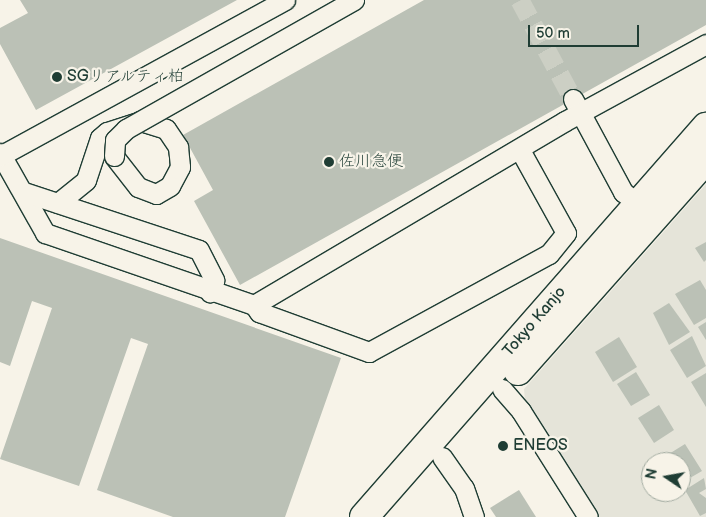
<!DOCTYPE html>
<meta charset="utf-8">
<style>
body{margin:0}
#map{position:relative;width:706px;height:517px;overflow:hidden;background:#f7f3e8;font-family:"Balsamiq Sans","Klee One",sans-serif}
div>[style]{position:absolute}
.built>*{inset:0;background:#e5e4d9}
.building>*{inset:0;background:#bbc1b6}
.minor-tunnel>*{height:19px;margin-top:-9.5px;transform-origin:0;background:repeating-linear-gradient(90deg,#cccfc4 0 19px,transparent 0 28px)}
.roads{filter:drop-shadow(1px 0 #1f3d34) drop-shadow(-1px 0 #1f3d34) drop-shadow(0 1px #1f3d34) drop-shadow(0 -1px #1f3d34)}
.minor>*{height:19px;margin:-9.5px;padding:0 9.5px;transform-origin:9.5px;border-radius:9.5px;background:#f7f3e8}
.highway>*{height:28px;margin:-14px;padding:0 14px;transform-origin:14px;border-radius:14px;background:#f7f3e8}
.bridges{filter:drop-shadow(1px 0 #1f3d34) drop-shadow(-1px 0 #1f3d34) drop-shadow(0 1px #1f3d34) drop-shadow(0 -1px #1f3d34)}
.minor-bridge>*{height:19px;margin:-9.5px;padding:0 9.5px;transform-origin:9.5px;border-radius:9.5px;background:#f7f3e8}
.dots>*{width:14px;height:14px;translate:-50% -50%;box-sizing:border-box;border:2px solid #f7f3e8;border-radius:50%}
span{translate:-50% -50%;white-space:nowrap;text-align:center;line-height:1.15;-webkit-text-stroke:4.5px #f7f3e8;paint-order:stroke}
.poi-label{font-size:16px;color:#1f3d34}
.left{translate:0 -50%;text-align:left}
.street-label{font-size:16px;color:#1f3d34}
.north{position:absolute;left:641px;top:452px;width:50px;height:50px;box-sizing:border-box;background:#f7f3e8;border:1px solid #a1aaa0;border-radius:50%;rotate:282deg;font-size:14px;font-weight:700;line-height:20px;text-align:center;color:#1f3d34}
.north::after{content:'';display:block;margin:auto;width:18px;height:22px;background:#1f3d34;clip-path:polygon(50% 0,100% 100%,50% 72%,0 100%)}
.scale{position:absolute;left:528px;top:25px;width:111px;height:22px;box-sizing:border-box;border:2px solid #1f3d34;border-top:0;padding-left:6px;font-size:15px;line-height:18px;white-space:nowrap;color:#1f3d34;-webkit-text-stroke:4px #f7f3e8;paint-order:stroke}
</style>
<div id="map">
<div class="built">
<i style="clip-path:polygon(evenodd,706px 184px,706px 517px,597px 517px,525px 401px,524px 389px,706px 184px,651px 462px,681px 462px,681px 492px,651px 492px,651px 462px)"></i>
</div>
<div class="building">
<i style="clip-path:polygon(20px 0,237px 0,36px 110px,0 44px,0 28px,28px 13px)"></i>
<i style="clip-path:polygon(424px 0,706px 0,706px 25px,240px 285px,194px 201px,213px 190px,183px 135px)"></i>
<i style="clip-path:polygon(0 238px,341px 358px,285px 517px,173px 517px,97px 490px,148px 344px,131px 338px,79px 486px,0 459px,52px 308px,32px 301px,10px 366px,0 362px)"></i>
<i style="clip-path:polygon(706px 242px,706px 260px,704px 262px,695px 248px)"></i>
<i style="clip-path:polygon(700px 280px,706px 290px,706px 318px,694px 325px,675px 294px)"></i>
<i style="clip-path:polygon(669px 303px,690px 332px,669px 345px,653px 313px)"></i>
<i style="clip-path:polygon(706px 322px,706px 340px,698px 327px)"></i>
<i style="clip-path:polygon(692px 336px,706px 366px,687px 378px,670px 350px)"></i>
<i style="clip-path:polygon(619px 337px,637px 367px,613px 382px,595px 352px)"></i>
<i style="clip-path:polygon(636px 372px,650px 395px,631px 406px,617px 384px)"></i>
<i style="clip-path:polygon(706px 373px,706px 407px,691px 382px)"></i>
<i style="clip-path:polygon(659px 405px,674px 430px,654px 443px,638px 418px)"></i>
<i style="clip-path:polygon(685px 444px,702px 471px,683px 482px,681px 462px,667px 462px,664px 457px)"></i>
<i style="clip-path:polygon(704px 478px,706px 489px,699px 493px,706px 498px,706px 513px,700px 516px,685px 490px)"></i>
<i style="clip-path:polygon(519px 490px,536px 517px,496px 517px,490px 508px)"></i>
</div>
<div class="minor-tunnel">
<i style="left:520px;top:0;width:112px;rotate:61.8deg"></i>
</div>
<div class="roads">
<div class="minor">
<i style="left:573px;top:99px;width:106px;rotate:61.7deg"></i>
<i style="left:623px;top:192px;width:18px;rotate:38deg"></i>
<i style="left:0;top:153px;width:92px;rotate:60.6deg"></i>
<i style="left:45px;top:233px;width:221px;rotate:19deg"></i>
<i style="left:254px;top:305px;width:361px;rotate:-30.6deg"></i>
<i style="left:565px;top:121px;width:161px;rotate:-28.6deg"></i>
<i style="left:0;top:156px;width:325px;rotate:-28.7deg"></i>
<i style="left:24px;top:192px;width:184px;rotate:18.3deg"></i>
<i style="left:199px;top:250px;width:34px;rotate:63deg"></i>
<i style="left:214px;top:280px;width:13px;rotate:108deg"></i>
<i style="left:58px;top:203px;width:36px;rotate:-39deg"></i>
<i style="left:86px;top:180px;width:44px;rotate:-71.6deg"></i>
<i style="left:100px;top:138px;width:9px;rotate:-41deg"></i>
<i style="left:107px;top:132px;width:35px;rotate:-18deg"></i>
<i style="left:140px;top:121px;width:27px;rotate:17deg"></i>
<i style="left:166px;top:129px;width:22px;rotate:56deg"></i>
<i style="left:178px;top:147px;width:20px;rotate:84deg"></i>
<i style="left:180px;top:167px;width:21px;rotate:118deg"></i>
<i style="left:170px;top:186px;width:16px;rotate:150deg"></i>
<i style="left:156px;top:194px;width:19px;rotate:-159deg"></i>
<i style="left:138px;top:187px;width:39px;rotate:-128deg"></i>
<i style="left:254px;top:305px;width:9px;rotate:54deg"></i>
<i style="left:259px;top:312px;width:117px;rotate:20deg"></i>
<i style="left:369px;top:352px;width:205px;rotate:-28.6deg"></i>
<i style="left:549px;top:254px;width:27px;rotate:-51deg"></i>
<i style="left:566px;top:233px;width:95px;rotate:-119deg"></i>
<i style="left:502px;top:389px;width:29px;rotate:49deg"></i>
<i style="left:521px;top:411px;width:125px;rotate:57.7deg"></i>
<i style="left:442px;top:457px;width:38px;rotate:55deg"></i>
<i style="left:464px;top:488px;width:31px;rotate:71deg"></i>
</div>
<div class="highway">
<i style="left:518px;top:371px;width:283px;rotate:-48.4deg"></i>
<i style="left:364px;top:517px;width:519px;rotate:-48.75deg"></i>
</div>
</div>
<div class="bridges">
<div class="minor-bridge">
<i style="left:114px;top:156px;width:16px;rotate:-86deg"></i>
<i style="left:115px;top:140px;width:16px;rotate:-45deg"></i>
<i style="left:126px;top:129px;width:262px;rotate:-29.5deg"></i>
</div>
</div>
<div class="dots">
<i style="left:57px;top:77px;background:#1f3d34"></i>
<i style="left:329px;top:162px;background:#1f3d34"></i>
<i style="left:503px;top:446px;background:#1f3d34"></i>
</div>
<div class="poi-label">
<span class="left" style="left:67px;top:77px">SGリアルティ柏</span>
<span class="left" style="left:339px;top:162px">佐川急便</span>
<span class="left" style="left:513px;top:446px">ENEOS</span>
</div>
<div class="street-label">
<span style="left:535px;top:322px;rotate:-49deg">Tokyo Kanjo</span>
</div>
<div class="north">N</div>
<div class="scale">50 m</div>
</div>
